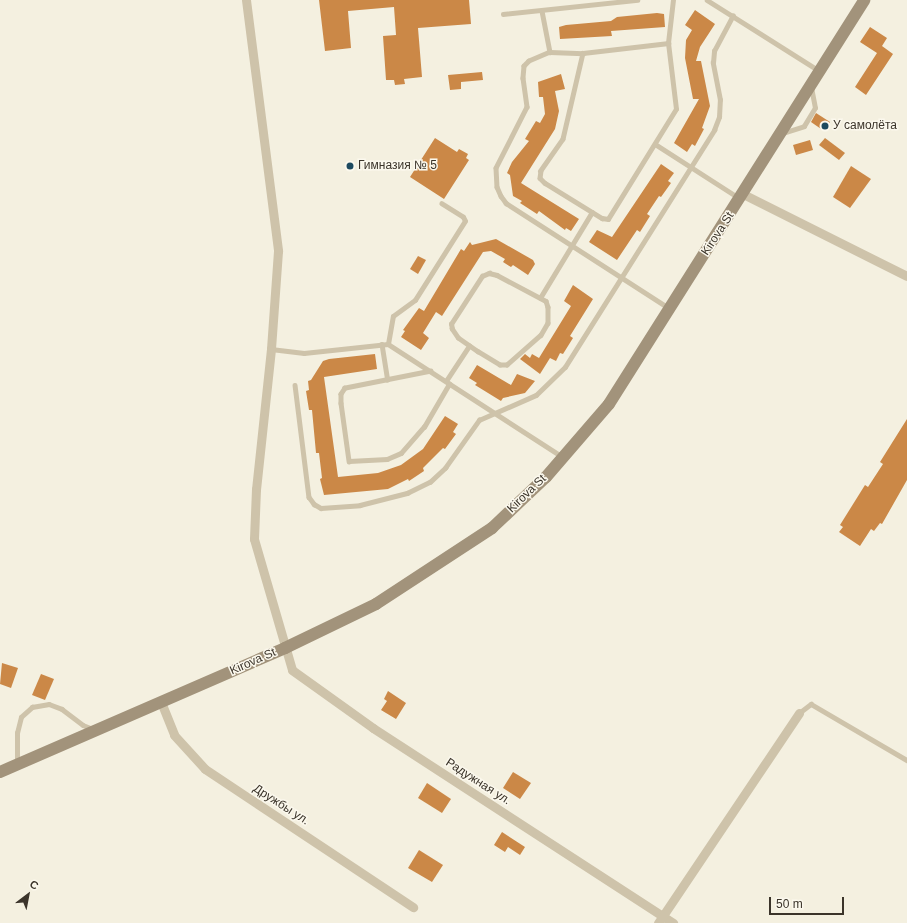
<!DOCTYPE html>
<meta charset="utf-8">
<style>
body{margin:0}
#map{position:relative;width:907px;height:923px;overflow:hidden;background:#f4f0e0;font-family:Arial,sans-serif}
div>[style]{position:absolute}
.building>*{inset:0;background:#cb8847}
.lane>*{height:4.5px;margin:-2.25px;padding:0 2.25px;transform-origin:2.25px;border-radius:2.25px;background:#cec3aa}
.street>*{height:9px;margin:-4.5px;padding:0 4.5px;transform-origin:4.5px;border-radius:4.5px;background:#cec3aa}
.secondary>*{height:12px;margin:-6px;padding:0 6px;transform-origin:6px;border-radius:6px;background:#a2937b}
.dots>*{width:11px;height:11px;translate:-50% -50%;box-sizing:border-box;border:2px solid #fbf8ed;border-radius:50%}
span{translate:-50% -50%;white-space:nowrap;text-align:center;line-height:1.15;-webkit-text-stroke:3px #fbf8ed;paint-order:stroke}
.poi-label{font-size:12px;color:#3b342a}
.left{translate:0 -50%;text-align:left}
.street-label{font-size:12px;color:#3b342a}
.north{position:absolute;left:8px;top:875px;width:40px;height:40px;-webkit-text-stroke:3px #fbf8ed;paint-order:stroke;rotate:32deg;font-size:11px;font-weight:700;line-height:16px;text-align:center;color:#3b342a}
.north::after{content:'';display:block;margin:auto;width:14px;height:18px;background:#3b342a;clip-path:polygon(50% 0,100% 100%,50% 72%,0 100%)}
.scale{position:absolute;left:769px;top:897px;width:75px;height:18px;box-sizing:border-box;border:2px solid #3b342a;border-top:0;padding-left:5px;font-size:12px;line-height:14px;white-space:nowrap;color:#3b342a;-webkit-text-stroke:3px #fbf8ed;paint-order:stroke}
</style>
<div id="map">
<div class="building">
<i style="clip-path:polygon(319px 0,469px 0,471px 24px,418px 28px,422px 77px,404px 79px,405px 84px,395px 85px,394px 80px,386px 80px,383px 36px,396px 35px,394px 7px,348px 11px,351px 48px,325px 51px)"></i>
<i style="clip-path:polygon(695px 10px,715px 24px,700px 47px,696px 61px,701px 61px,710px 106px,702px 128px,704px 129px,695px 146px,692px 144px,687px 152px,674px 143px,699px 99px,693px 99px,685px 58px,686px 40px,692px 30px,685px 25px)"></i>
<i style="clip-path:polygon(657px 13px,664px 14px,665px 27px,611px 31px,612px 36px,560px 39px,559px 27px,566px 25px,611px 21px,617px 17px)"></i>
<i style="clip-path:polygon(870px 27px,887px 38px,882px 46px,893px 54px,866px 95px,855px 87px,877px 53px,860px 42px)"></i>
<i style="clip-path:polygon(482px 72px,483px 80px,461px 82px,461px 89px,450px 90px,448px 75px)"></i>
<i style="clip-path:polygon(561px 74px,565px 89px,555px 91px,559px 111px,555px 129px,521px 183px,579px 219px,571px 231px,566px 228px,565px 230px,539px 211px,537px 214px,520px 203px,522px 201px,513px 196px,510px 175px,507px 173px,512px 162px,529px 141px,525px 139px,536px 121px,540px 123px,545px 114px,543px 97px,539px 97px,538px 82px)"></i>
<i style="clip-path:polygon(816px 113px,830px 122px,824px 131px,811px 122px)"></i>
<i style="clip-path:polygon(435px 138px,457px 152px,459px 149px,468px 154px,466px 158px,469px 160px,444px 199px,410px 177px)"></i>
<i style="clip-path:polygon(825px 138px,845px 153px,839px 160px,819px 145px)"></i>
<i style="clip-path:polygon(810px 140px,813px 150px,796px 155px,793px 145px)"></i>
<i style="clip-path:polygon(661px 164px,674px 173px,668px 181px,671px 183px,661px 197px,659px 196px,647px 214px,650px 216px,640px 232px,637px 230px,617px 260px,589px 242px,597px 230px,612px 237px)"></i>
<i style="clip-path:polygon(851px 166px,871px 179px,850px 208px,833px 197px)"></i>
<i style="clip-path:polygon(496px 239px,533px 260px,535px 264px,528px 275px,513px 265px,511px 267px,503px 262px,505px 259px,491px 251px,483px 252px,442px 316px,436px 312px,423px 333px,429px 338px,421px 350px,401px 337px,405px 331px,403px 330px,419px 308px,424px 311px,461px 249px,464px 251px,470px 242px,472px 245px)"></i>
<i style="clip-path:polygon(418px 256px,426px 260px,418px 274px,410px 269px)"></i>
<i style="clip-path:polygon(573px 285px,593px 299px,570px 336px,573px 338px,563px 354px,560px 353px,556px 361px,550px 358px,540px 374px,520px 359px,525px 354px,530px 358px,532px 354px,539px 358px,571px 306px,564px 301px)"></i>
<i style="clip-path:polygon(375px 354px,377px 369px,324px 377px,338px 477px,378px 473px,401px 465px,423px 449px,445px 416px,458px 424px,453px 432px,456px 434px,445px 449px,443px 448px,423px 468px,424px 471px,409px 481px,408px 479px,388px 489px,324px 495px,320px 479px,322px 478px,319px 453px,316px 453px,312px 410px,309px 410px,306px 391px,309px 390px,308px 381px,311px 380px,323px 361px,329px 359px)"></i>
<i style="clip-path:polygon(477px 365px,511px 385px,517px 374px,535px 381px,525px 393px,503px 398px,501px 401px,475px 385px,477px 383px,469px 378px)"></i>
<i style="clip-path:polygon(907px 419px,907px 480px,882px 524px,880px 523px,874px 531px,871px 529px,860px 546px,839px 532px,843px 527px,840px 525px,865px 485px,868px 487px,883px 464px,880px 462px)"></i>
<i style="clip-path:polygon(2px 663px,18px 668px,11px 688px,0 684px)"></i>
<i style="clip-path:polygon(41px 674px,54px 679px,45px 700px,32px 695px)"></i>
<i style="clip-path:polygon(388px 691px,406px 703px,396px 719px,381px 710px,387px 701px,384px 699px)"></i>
<i style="clip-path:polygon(513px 772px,531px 783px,520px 799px,503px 788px)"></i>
<i style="clip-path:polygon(427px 783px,451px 799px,442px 813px,418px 798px)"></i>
<i style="clip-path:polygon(502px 832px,525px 847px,520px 855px,508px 847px,505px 852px,494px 845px)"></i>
<i style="clip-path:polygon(419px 850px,443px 865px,432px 882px,408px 868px)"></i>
</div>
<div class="lane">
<i style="left:707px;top:0;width:131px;rotate:32.2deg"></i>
<i style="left:542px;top:11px;width:42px;rotate:79deg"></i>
<i style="left:550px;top:52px;width:33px;rotate:2deg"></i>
<i style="left:583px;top:53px;width:86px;rotate:-6.7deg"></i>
<i style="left:503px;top:14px;width:135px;rotate:-6deg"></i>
<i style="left:550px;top:52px;width:23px;rotate:157deg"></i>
<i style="left:529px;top:61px;width:7px;rotate:135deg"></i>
<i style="left:524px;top:66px;width:12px;rotate:95deg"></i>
<i style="left:523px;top:78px;width:29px;rotate:82deg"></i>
<i style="left:527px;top:107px;width:68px;rotate:116.9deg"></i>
<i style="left:496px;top:168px;width:19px;rotate:87deg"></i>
<i style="left:497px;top:187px;width:10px;rotate:66deg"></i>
<i style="left:501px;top:196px;width:9px;rotate:54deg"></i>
<i style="left:506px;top:203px;width:194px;rotate:32.8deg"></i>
<i style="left:583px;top:53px;width:88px;rotate:103.1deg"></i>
<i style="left:563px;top:139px;width:39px;rotate:125deg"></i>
<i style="left:541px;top:171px;width:7px;rotate:98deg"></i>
<i style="left:540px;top:178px;width:7px;rotate:45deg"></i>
<i style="left:545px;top:183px;width:67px;rotate:31.6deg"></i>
<i style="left:602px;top:218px;width:6px;rotate:9deg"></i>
<i style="left:608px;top:219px;width:129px;rotate:-58.3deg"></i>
<i style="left:676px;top:109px;width:66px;rotate:-96.9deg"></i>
<i style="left:668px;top:43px;width:43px;rotate:-83.4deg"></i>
<i style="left:783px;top:133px;width:22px;rotate:-18deg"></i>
<i style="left:804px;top:126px;width:21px;rotate:-59deg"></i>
<i style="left:815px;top:108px;width:20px;rotate:-101deg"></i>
<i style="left:655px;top:144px;width:100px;rotate:32.7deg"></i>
<i style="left:489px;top:273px;width:8px;rotate:14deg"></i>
<i style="left:497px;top:275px;width:55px;rotate:28deg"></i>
<i style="left:546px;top:301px;width:6px;rotate:72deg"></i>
<i style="left:548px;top:307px;width:16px;rotate:90deg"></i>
<i style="left:548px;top:323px;width:14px;rotate:120deg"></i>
<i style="left:541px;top:335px;width:45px;rotate:138.6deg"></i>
<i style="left:507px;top:365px;width:7px;rotate:180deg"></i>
<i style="left:500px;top:365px;width:26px;rotate:-149deg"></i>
<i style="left:478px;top:352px;width:24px;rotate:-145deg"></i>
<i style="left:458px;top:338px;width:11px;rotate:-124deg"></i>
<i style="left:452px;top:329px;width:5px;rotate:-101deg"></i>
<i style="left:451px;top:324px;width:57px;rotate:-57.1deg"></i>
<i style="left:482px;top:276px;width:8px;rotate:-23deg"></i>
<i style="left:540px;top:298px;width:100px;rotate:-58.8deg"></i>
<i style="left:382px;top:344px;width:36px;rotate:81deg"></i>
<i style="left:388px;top:344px;width:28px;rotate:-80deg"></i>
<i style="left:393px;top:316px;width:27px;rotate:-36deg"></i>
<i style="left:415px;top:300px;width:93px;rotate:-57.7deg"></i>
<i style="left:465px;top:221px;width:4px;rotate:-117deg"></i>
<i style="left:463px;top:217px;width:25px;rotate:-148deg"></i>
<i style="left:271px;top:349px;width:33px;rotate:7deg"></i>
<i style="left:304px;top:353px;width:84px;rotate:-6.1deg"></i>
<i style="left:388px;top:344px;width:208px;rotate:32.9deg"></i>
<i style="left:431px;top:371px;width:88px;rotate:168.8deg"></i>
<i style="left:345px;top:388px;width:7px;rotate:124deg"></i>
<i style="left:341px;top:394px;width:9px;rotate:90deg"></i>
<i style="left:341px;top:403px;width:59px;rotate:82.1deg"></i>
<i style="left:349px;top:461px;width:38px;rotate:-3deg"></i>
<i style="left:387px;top:459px;width:15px;rotate:-23deg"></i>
<i style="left:401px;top:453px;width:35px;rotate:-49deg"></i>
<i style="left:424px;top:427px;width:50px;rotate:-59.8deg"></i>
<i style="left:446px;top:381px;width:42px;rotate:-56.7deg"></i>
<i style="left:295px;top:385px;width:113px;rotate:82.9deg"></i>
<i style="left:309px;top:497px;width:9px;rotate:54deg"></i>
<i style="left:314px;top:504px;width:8px;rotate:30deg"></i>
<i style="left:321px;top:508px;width:39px;rotate:-4deg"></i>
<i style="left:360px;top:505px;width:49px;rotate:-14.3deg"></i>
<i style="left:407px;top:493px;width:25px;rotate:-26deg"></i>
<i style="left:430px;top:482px;width:21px;rotate:-43deg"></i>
<i style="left:445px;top:468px;width:59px;rotate:-54.7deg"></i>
<i style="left:479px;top:420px;width:62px;rotate:-23.7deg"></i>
<i style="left:536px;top:395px;width:40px;rotate:-44deg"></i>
<i style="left:565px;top:367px;width:280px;rotate:-57.8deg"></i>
<i style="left:714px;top:130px;width:14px;rotate:-69deg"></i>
<i style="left:719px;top:117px;width:17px;rotate:-87deg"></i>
<i style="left:720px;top:100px;width:38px;rotate:-101deg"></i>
<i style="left:713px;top:63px;width:12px;rotate:-85deg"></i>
<i style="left:714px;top:51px;width:40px;rotate:-62deg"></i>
<i style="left:799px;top:713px;width:15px;rotate:-37deg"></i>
<i style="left:811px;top:704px;width:111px;rotate:30.3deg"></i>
<i style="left:17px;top:762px;width:29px;rotate:-90deg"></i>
<i style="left:17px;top:733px;width:16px;rotate:-76deg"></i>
<i style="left:21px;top:717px;width:15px;rotate:-42deg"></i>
<i style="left:32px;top:707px;width:17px;rotate:-10deg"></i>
<i style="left:49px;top:704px;width:14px;rotate:21deg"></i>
<i style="left:62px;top:709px;width:26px;rotate:37deg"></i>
<i style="left:83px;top:725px;width:11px;rotate:22deg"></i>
</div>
<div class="street">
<i style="left:246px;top:0;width:253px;rotate:82.7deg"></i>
<i style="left:278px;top:251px;width:98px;rotate:94.1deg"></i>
<i style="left:271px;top:349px;width:141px;rotate:96.1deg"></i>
<i style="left:256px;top:489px;width:50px;rotate:92.3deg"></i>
<i style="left:254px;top:539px;width:136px;rotate:73.8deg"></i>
<i style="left:292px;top:670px;width:100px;rotate:35.6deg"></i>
<i style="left:373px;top:728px;width:358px;rotate:33deg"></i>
<i style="left:743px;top:194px;width:183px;rotate:26.6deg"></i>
<i style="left:161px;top:702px;width:35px;rotate:68deg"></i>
<i style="left:174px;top:735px;width:46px;rotate:47.6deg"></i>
<i style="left:205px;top:769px;width:250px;rotate:33.6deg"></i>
<i style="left:658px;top:923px;width:253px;rotate:-56.1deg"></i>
</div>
<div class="secondary">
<i style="left:0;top:772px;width:311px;rotate:-23.5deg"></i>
<i style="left:285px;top:648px;width:101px;rotate:-25.8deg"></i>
<i style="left:376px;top:604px;width:139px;rotate:-33.2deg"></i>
<i style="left:492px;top:528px;width:74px;rotate:-43.4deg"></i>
<i style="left:546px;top:477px;width:96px;rotate:-49.2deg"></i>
<i style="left:609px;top:404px;width:478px;rotate:-57.7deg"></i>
</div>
<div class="dots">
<i style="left:825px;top:126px;background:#1d4a5f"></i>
<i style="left:350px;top:166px;background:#1d4a5f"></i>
</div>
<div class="poi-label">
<span class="left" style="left:833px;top:126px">У самолёта</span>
<span class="left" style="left:358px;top:166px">Гимназия № 5</span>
</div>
<div class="street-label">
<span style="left:718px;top:234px;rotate:-57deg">Kirova St</span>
<span style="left:527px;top:494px;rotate:-44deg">Kirova St</span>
<span style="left:253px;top:662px;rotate:-24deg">Kirova St</span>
<span style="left:478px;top:782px;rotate:33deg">Радужная ул.</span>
<span style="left:281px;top:805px;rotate:33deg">Дружбы ул.</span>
</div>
<div class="north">С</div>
<div class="scale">50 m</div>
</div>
